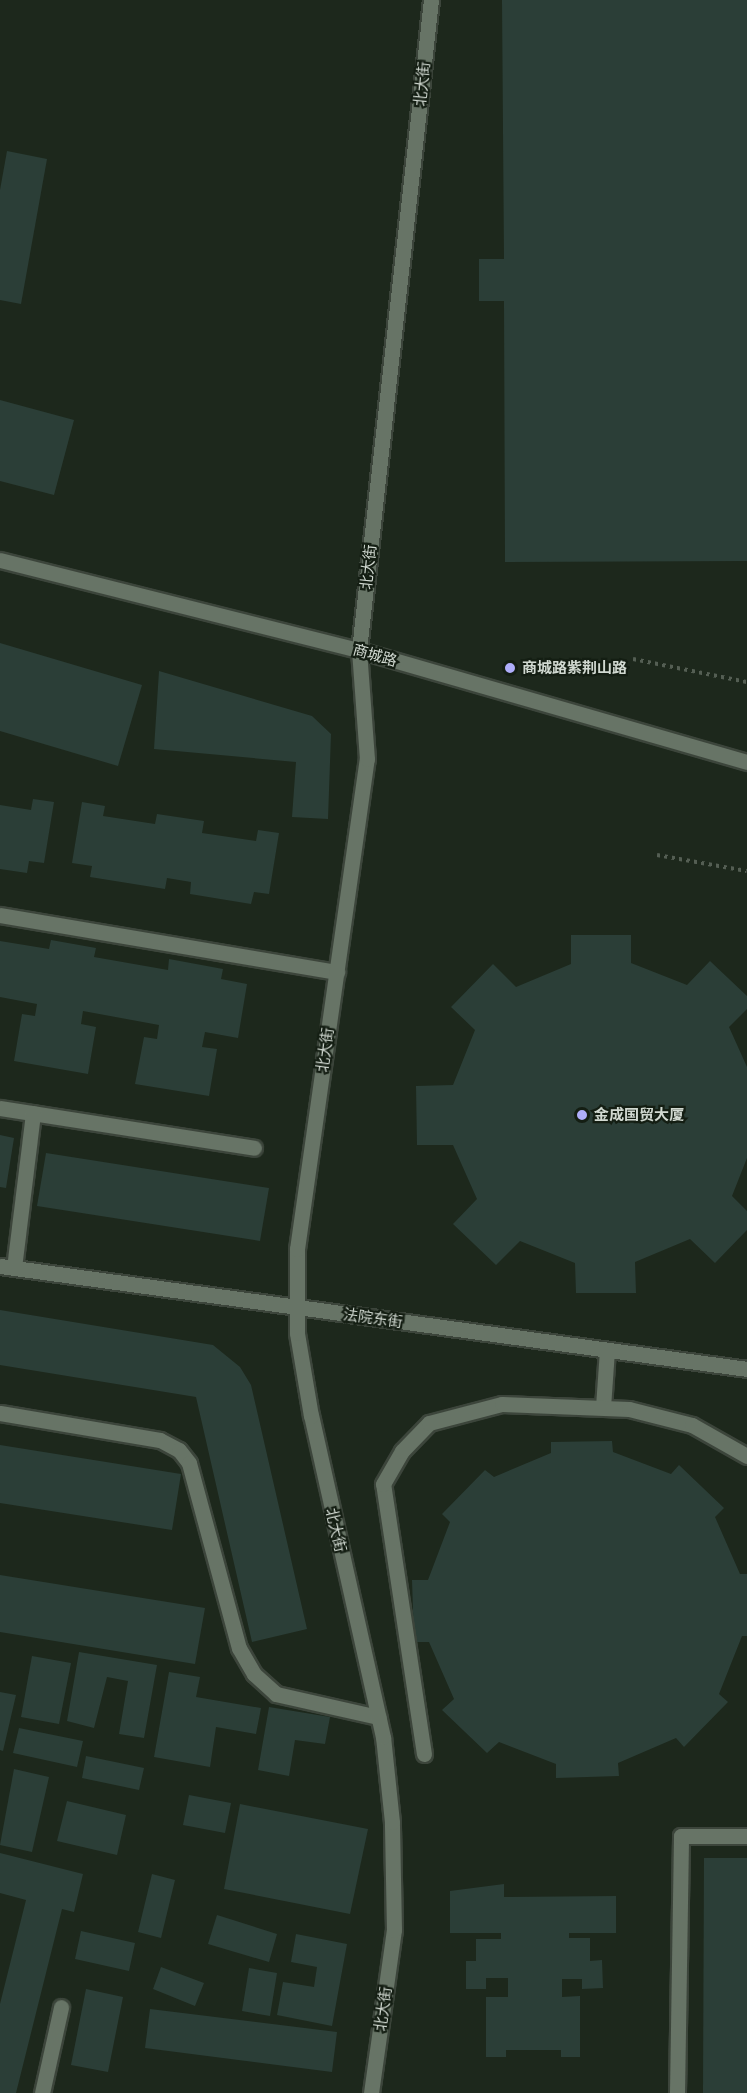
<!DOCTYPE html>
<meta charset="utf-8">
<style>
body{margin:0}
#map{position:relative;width:747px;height:2093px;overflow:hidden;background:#1d281c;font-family:Lato,"Noto Sans SC",sans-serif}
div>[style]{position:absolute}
.building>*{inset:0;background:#2b3e37}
.path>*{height:4px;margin-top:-2px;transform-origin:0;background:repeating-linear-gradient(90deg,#545e53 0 3px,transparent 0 7.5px)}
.roads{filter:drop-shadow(2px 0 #3c453b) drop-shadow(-2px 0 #3c453b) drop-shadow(0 2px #3c453b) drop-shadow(0 -2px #3c453b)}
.service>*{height:15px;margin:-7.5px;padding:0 7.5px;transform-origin:7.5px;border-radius:7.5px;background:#677466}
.minor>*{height:15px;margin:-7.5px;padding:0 7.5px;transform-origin:7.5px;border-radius:7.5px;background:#677466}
.tertiary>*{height:15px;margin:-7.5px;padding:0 7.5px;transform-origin:7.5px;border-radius:7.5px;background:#677466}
.dots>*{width:16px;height:16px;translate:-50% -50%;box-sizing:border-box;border:3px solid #141e13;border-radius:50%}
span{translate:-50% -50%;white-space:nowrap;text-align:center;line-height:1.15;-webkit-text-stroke:4.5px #141e13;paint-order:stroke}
.street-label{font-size:15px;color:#d1d9d1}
.poi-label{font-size:15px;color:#d1d9d1;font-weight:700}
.left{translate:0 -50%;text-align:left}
</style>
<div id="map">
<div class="building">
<i style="clip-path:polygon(502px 0,747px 0,747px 561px,505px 562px,504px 301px,479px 301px,479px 259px,504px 259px)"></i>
<i style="clip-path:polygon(7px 151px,47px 159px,21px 304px,0 300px,0 190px)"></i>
<i style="clip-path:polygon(0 400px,74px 420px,54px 495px,0 481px)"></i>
<i style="clip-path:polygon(0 643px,142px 685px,118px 766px,0 731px)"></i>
<i style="clip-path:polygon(159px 671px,312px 716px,331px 734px,328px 819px,292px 817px,296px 762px,154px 749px)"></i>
<i style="clip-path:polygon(33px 799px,54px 802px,44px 863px,29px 861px,27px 873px,0 869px,0 805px,31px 810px)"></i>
<i style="clip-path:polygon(82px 802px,105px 806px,103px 816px,155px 824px,157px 814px,204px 821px,202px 833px,256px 841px,258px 830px,279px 833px,269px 894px,254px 892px,251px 904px,190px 894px,191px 882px,167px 878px,165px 889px,90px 877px,92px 866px,72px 863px)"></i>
<i style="clip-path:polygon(571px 935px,631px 935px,631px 963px,687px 985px,710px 961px,747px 996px,747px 1009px,729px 1027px,747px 1067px,747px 1158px,732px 1196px,747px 1211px,747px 1230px,715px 1263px,690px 1239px,635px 1262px,636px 1293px,576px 1293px,575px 1263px,520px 1241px,496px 1265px,453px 1224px,477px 1199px,453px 1145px,417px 1145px,416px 1086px,453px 1085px,475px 1030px,451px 1007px,493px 964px,516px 987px,571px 964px)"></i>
<i style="clip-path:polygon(51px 940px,96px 948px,94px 957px,168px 970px,169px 959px,223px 969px,221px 979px,247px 984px,238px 1038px,205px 1032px,202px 1047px,217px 1049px,209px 1096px,135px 1084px,144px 1037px,157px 1039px,159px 1025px,83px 1011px,81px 1024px,96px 1027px,88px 1074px,14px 1061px,22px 1014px,35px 1016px,37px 1004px,0 997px,0 941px,49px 949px)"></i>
<i style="clip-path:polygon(0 1135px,14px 1138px,6px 1188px,0 1187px)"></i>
<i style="clip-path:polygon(46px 1153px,269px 1188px,260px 1241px,37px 1206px)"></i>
<i style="clip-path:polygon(0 1310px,213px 1345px,240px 1367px,251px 1385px,307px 1629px,252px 1642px,196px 1397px,0 1365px)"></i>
<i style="clip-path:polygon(612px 1441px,613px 1452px,671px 1474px,679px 1465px,724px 1508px,715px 1517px,740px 1574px,747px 1574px,747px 1636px,742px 1636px,719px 1694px,728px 1702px,684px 1747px,676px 1738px,618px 1763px,619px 1776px,556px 1778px,556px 1764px,499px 1742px,487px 1753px,442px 1710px,454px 1699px,429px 1642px,414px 1642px,412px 1580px,428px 1580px,450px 1522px,442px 1514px,485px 1470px,494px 1477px,551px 1453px,551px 1442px)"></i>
<i style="clip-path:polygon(0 1445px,181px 1474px,172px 1530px,0 1503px)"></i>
<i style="clip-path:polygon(0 1575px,205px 1608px,195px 1664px,0 1632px)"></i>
<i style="clip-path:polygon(79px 1652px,157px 1665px,144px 1738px,119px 1734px,128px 1681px,107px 1677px,94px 1728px,67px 1721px)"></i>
<i style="clip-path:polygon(32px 1656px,71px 1663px,59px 1724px,21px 1717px)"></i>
<i style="clip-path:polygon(169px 1672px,200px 1677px,196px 1697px,261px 1708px,256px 1734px,216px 1727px,210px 1767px,154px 1757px)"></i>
<i style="clip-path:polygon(0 1692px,16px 1695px,3px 1751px,0 1750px)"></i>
<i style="clip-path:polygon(269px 1707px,330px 1717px,325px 1744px,295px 1740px,289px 1776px,258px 1770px)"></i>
<i style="clip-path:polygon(19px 1728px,83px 1741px,77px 1767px,13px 1753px)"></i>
<i style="clip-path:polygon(86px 1756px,144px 1768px,139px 1790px,82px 1778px)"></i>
<i style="clip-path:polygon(14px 1769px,49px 1777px,32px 1852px,0 1845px)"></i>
<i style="clip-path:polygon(189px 1795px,231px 1803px,225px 1833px,183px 1825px)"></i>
<i style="clip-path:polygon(67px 1801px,126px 1815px,117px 1855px,57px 1841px)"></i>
<i style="clip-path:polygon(240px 1804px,368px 1829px,350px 1914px,224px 1889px)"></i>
<i style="clip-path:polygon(0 1853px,83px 1874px,74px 1912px,62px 1909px,16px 2093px,0 2093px,0 2004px,26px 1900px,0 1893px)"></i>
<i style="clip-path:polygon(704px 1858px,747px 1858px,747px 2093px,703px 2093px)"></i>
<i style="clip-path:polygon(152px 1874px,175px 1880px,161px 1938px,138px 1932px)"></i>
<i style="clip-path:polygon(504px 1884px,504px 1897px,616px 1896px,616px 1933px,569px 1933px,569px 1938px,590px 1938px,590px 1961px,602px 1960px,603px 1988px,582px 1989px,582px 1979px,562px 1979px,562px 1997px,580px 1996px,580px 2057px,561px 2057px,561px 2050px,506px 2050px,506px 2057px,486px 2057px,486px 1997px,508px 1997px,508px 1978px,486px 1978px,486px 1989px,466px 1989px,466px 1961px,476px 1961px,476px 1939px,501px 1939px,501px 1933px,450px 1933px,450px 1891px)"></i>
<i style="clip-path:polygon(217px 1915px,277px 1934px,269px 1962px,208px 1944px)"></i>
<i style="clip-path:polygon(81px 1931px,135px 1943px,129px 1971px,75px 1959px)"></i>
<i style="clip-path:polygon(296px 1934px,347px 1944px,332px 2026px,277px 2015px,283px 1982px,314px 1987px,317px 1967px,291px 1962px)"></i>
<i style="clip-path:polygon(161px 1967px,204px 1983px,195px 2006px,153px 1989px)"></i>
<i style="clip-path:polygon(249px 1968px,277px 1973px,270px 2016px,242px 2011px)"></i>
<i style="clip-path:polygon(86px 1989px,123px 1997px,108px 2072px,71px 2065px)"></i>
<i style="clip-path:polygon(150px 2009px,337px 2032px,332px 2072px,145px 2048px)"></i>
</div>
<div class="path">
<i style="left:633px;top:659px;width:116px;rotate:11.4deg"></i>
<i style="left:657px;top:855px;width:91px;rotate:10.1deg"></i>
</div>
<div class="roads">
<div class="service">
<i style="left:0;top:915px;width:342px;rotate:9.6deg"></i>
<i style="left:0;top:1108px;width:257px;rotate:8.9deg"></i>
<i style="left:14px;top:1268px;width:156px;rotate:-83deg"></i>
<i style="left:603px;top:1407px;width:57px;rotate:-86deg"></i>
<i style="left:0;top:1413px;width:162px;rotate:9.6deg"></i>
<i style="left:160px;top:1440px;width:21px;rotate:28deg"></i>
<i style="left:179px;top:1450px;width:16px;rotate:52deg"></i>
<i style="left:189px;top:1463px;width:192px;rotate:74.9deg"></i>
<i style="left:239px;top:1648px;width:30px;rotate:60deg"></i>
<i style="left:254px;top:1674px;width:30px;rotate:42deg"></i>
<i style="left:276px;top:1694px;width:105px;rotate:12.7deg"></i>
<i style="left:424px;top:1754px;width:273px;rotate:-98.6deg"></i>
<i style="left:383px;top:1484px;width:38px;rotate:-60deg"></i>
<i style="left:402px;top:1451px;width:39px;rotate:-46deg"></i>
<i style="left:429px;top:1423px;width:75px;rotate:-14.6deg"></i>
<i style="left:502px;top:1404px;width:127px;rotate:2.3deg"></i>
<i style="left:629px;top:1409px;width:65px;rotate:14.3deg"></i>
<i style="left:692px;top:1425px;width:63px;rotate:29.4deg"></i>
<i style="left:42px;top:2093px;width:88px;rotate:-77.5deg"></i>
<i style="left:677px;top:2093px;width:257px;rotate:-89.1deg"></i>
<i style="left:681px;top:1836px;width:66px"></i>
</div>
<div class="minor">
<i style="left:0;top:1266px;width:754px;rotate:7.85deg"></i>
<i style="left:371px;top:2093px;width:165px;rotate:-82deg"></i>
<i style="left:394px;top:1930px;width:108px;rotate:-91.1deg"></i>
<i style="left:392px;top:1822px;width:85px;rotate:-96deg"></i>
<i style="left:383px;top:1737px;width:329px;rotate:-102.6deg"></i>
<i style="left:311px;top:1416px;width:84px;rotate:-99.6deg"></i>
<i style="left:297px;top:1333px;width:84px;rotate:-90deg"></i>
<i style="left:297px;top:1249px;width:495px;rotate:-81.9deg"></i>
<i style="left:367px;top:759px;width:109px;rotate:-94.2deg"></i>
<i style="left:359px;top:650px;width:654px;rotate:-83.68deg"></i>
</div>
<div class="tertiary">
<i style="left:0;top:560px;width:370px;rotate:14.1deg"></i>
<i style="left:359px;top:650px;width:404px;rotate:16.1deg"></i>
</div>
</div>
<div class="dots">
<i style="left:510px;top:668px;background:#afaefa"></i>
<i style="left:582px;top:1115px;background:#afaefa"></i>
</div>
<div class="street-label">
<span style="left:422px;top:84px;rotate:-84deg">北大街</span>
<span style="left:368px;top:567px;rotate:-84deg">北大街</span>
<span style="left:375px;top:655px;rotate:16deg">商城路</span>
<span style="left:325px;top:1050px;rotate:-82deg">北大街</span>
<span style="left:373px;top:1318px;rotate:8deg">法院东街</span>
<span style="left:336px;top:1530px;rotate:77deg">北大街</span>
<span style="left:383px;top:2009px;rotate:-82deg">北大街</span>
</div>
<div class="poi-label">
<span class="left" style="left:522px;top:668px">商城路紫荆山路</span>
<span class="left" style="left:594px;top:1115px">金成国贸大厦</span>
</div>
</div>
